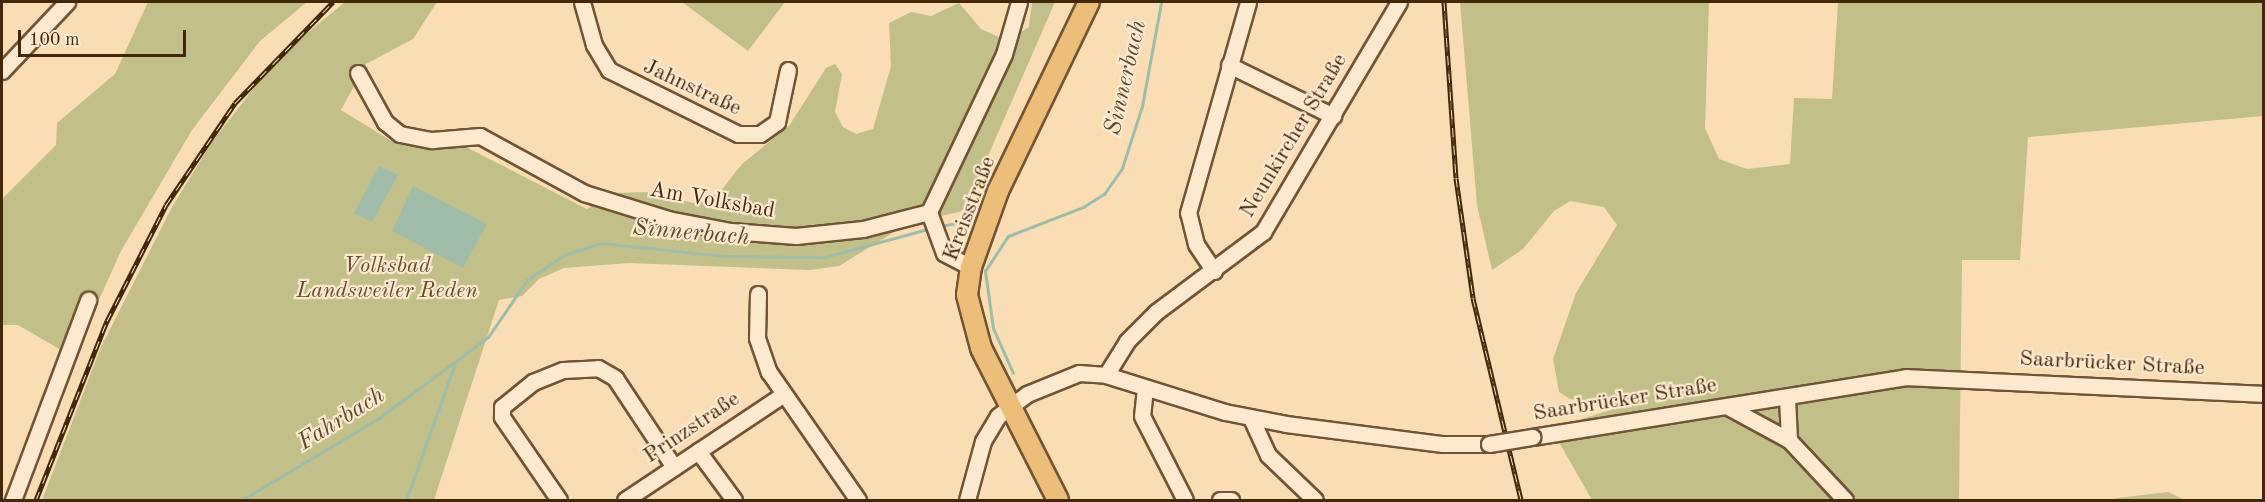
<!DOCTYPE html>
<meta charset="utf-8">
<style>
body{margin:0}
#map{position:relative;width:2265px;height:502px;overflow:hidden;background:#faddb4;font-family:"Old Standard TT",serif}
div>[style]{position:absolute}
.green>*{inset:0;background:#c3bf8a}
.water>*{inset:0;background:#9fbca9}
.stream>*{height:3px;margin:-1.5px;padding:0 1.5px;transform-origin:1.5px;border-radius:1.5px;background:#9fbca9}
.roads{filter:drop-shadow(2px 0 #715434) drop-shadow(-2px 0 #715434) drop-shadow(0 2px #715434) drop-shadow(0 -2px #715434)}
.minor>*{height:15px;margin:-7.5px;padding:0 7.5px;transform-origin:7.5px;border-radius:7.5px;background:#fce9ce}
.major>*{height:20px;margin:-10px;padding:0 10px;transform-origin:10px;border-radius:10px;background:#edbe7a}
.rail>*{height:5px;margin-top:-2.5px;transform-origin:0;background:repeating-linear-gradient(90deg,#fce9ce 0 9px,#432709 0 18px);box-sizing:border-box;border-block:2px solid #432709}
.bridges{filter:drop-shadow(2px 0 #715434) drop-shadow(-2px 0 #715434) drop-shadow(0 2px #715434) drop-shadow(0 -2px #715434)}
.minor-bridge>*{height:15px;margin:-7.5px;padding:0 7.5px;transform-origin:7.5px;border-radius:7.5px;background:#fce9ce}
span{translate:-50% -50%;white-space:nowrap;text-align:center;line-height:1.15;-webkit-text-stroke:4.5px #fce9ce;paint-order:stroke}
.street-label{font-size:22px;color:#432709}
.park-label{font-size:22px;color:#634d29;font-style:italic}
.water-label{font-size:24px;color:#5a4c31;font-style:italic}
.frame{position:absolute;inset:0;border:3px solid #432709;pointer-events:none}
.scale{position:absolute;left:18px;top:30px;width:168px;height:27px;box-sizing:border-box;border:3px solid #432709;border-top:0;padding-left:8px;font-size:18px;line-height:21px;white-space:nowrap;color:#432709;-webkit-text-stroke:4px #fce9ce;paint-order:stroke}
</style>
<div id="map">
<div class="green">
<i style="clip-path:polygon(148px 2px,307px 2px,260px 41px,192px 130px,121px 251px,73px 357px,18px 325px,2px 325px,2px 199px,56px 145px,57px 123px,115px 74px)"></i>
<i style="clip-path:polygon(345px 2px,437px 2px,413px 39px,366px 64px,341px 110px,393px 142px,429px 149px,464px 146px,587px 209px,611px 193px,652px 192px,697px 204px,719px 193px,742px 164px,789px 126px,826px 68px,835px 64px,842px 74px,835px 112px,843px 127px,856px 134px,873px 129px,891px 66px,889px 23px,911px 12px,931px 16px,959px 3px,981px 29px,1007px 41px,1029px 27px,1032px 2px,1055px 2px,964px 211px,909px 223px,839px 266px,810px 270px,629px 263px,564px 268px,539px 279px,522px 296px,499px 300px,434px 500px,42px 500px,101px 347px,172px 207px,212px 142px,278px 57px)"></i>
<i style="clip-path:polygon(682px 2px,785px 2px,748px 51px)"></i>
<i style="clip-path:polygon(1460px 2px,1709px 2px,1705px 128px,1719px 159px,1747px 169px,1790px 164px,1794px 98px,1832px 99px,1838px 2px,2263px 2px,2263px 116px,2028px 137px,2020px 260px,1962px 260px,1959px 500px,1592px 500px,1560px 444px,1533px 443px,1567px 424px,1613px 409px,1609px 402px,1570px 399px,1559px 392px,1553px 359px,1576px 293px,1617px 225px,1604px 207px,1570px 201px,1554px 211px,1523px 249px,1492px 270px,1477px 205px)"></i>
<i style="clip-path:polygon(2168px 492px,2185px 500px,2111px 500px,2117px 498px)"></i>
</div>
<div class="water">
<i style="clip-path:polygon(379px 166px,398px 175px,372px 222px,354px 213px)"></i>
<i style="clip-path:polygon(413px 186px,487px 224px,463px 268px,392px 231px)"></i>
</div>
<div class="stream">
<i style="left:940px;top:226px;width:28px;rotate:-10deg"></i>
<i style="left:1013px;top:373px;width:49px;rotate:-114deg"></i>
<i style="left:993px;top:328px;width:58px;rotate:-98deg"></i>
<i style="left:985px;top:271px;width:42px;rotate:-56.7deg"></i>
<i style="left:1008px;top:236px;width:80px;rotate:-21.1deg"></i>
<i style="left:1083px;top:207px;width:25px;rotate:-32deg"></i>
<i style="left:1104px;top:194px;width:32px;rotate:-55deg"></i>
<i style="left:1122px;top:168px;width:65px;rotate:-72.1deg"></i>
<i style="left:1142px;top:106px;width:106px;rotate:-79.6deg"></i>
<i style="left:242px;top:500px;width:160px;rotate:-30.9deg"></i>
<i style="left:379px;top:418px;width:136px;rotate:-36.6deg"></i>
<i style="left:488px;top:337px;width:69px;rotate:-55.6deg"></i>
<i style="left:527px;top:280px;width:45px;rotate:-34deg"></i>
<i style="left:564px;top:255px;width:39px;rotate:-18deg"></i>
<i style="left:601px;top:243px;width:124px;rotate:6deg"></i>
<i style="left:724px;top:256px;width:101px;rotate:0.6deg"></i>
<i style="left:825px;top:257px;width:110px;rotate:-15.3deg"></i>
<i style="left:406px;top:500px;width:145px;rotate:-70.3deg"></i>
</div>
<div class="roads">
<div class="minor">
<i style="left:582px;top:2px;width:45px;rotate:74.4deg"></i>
<i style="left:594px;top:45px;width:29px;rotate:59deg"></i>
<i style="left:609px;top:70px;width:144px;rotate:26.4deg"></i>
<i style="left:738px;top:134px;width:22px"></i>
<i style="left:760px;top:134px;width:21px;rotate:-35deg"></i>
<i style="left:777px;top:122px;width:53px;rotate:-78.1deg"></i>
<i style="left:1229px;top:65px;width:116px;rotate:26.1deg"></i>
<i style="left:2px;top:71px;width:95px;rotate:-46.7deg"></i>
<i style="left:358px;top:73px;width:56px;rotate:61.1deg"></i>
<i style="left:385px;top:122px;width:19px;rotate:39deg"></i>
<i style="left:400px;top:134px;width:33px;rotate:11deg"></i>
<i style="left:432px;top:140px;width:48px;rotate:-4.8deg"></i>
<i style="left:480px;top:136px;width:119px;rotate:28.7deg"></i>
<i style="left:584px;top:193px;width:88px;rotate:17.2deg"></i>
<i style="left:668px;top:219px;width:64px;rotate:10.8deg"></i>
<i style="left:731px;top:231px;width:65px;rotate:4.4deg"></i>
<i style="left:796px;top:236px;width:67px;rotate:-6deg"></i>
<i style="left:863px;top:229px;width:68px;rotate:-14.4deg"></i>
<i style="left:971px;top:267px;width:30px;rotate:-153deg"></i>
<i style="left:944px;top:253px;width:44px;rotate:-110.1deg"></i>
<i style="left:929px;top:212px;width:175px;rotate:-64.6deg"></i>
<i style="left:1004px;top:54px;width:54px;rotate:-73.9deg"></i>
<i style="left:1214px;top:271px;width:32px;rotate:-124deg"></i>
<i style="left:1196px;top:244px;width:32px;rotate:-104deg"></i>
<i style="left:1188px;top:213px;width:219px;rotate:-74.1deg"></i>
<i style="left:758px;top:294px;width:44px;rotate:91.3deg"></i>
<i style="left:757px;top:338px;width:36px;rotate:71deg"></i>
<i style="left:769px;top:372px;width:156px;rotate:55.2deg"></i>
<i style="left:1106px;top:375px;width:40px;rotate:-58deg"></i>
<i style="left:1127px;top:341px;width:41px;rotate:-45deg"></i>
<i style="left:1156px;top:312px;width:134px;rotate:-36.8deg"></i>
<i style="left:1263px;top:232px;width:267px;rotate:-59.4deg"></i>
<i style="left:1145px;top:388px;width:28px;rotate:96deg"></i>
<i style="left:1142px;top:416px;width:94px;rotate:62.9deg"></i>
<i style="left:1787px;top:397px;width:43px;rotate:87.3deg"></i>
<i style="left:1728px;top:407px;width:69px;rotate:28.4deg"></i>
<i style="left:1789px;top:440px;width:82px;rotate:47deg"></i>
<i style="left:1251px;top:418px;width:41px;rotate:65.3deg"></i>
<i style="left:1268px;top:455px;width:65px;rotate:43.8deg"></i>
<i style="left:1532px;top:437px;width:379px;rotate:-9.1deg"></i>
<i style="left:1906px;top:377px;width:358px;rotate:2.7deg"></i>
<i style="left:698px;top:451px;width:61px;rotate:53.7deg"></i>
<i style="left:13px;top:500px;width:214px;rotate:-69.4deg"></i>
<i style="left:559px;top:500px;width:101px;rotate:-124.5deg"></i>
<i style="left:502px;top:417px;width:10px;rotate:-90deg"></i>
<i style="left:502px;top:407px;width:40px;rotate:-39deg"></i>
<i style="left:533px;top:382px;width:32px;rotate:-22deg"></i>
<i style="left:563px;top:370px;width:35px;rotate:-3deg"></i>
<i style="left:598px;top:368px;width:20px;rotate:30deg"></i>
<i style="left:615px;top:378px;width:107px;rotate:56.5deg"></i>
<i style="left:625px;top:500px;width:191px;rotate:-33.7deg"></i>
<i style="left:967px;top:500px;width:61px;rotate:-74.8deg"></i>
<i style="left:983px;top:441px;width:29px;rotate:-59deg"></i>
<i style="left:998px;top:416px;width:36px;rotate:-37deg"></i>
<i style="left:1027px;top:394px;width:56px;rotate:-22deg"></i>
<i style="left:1079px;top:373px;width:27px;rotate:4deg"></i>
<i style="left:1106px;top:375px;width:125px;rotate:17.3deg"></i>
<i style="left:1225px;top:412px;width:62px;rotate:11.1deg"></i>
<i style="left:1286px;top:424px;width:158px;rotate:7.3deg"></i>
<i style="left:1443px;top:444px;width:46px"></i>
<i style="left:1220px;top:500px;width:11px"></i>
</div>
<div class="major">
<i style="left:1058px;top:500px;width:170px;rotate:-116.9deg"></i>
<i style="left:981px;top:348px;width:55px;rotate:-104.8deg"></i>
<i style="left:967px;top:295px;width:28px;rotate:-82deg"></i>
<i style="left:971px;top:267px;width:81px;rotate:-70.4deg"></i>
<i style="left:998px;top:191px;width:210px;rotate:-64.3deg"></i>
</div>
</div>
<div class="rail">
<i style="left:1444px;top:2px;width:176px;rotate:86.1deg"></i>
<i style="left:1456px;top:178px;width:121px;rotate:81.9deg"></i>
<i style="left:1473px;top:298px;width:208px;rotate:76.6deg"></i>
<i style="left:36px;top:500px;width:193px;rotate:-68.4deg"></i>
<i style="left:107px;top:321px;width:130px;rotate:-63deg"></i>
<i style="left:166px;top:205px;width:123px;rotate:-55.9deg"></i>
<i style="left:235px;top:103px;width:141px;rotate:-45.9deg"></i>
</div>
<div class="bridges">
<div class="minor-bridge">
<i style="left:1489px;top:444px;width:44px;rotate:-9.2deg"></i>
</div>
</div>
<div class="street-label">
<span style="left:692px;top:88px;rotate:25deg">Jahnstraße</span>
<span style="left:1294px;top:136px;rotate:-59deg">Neunkircher Straße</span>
<span style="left:712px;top:201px;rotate:10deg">Am Volksbad</span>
<span style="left:970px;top:209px;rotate:-69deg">Kreisstraße</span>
<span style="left:2112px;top:364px;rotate:3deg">Saarbrücker Straße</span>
<span style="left:1625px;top:400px;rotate:-9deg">Saarbrücker Straße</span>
<span style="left:692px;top:428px;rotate:-34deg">Prinzstraße</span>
</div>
<div class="park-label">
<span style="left:387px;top:279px">Volksbad<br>Landsweiler Reden</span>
</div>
<div class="water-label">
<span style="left:1127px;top:78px;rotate:-77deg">Sinnerbach</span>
<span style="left:691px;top:234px;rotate:5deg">Sinnerbach</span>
<span style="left:342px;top:420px;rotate:-32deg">Fahrbach</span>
</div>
<div class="frame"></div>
<div class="scale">100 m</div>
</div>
